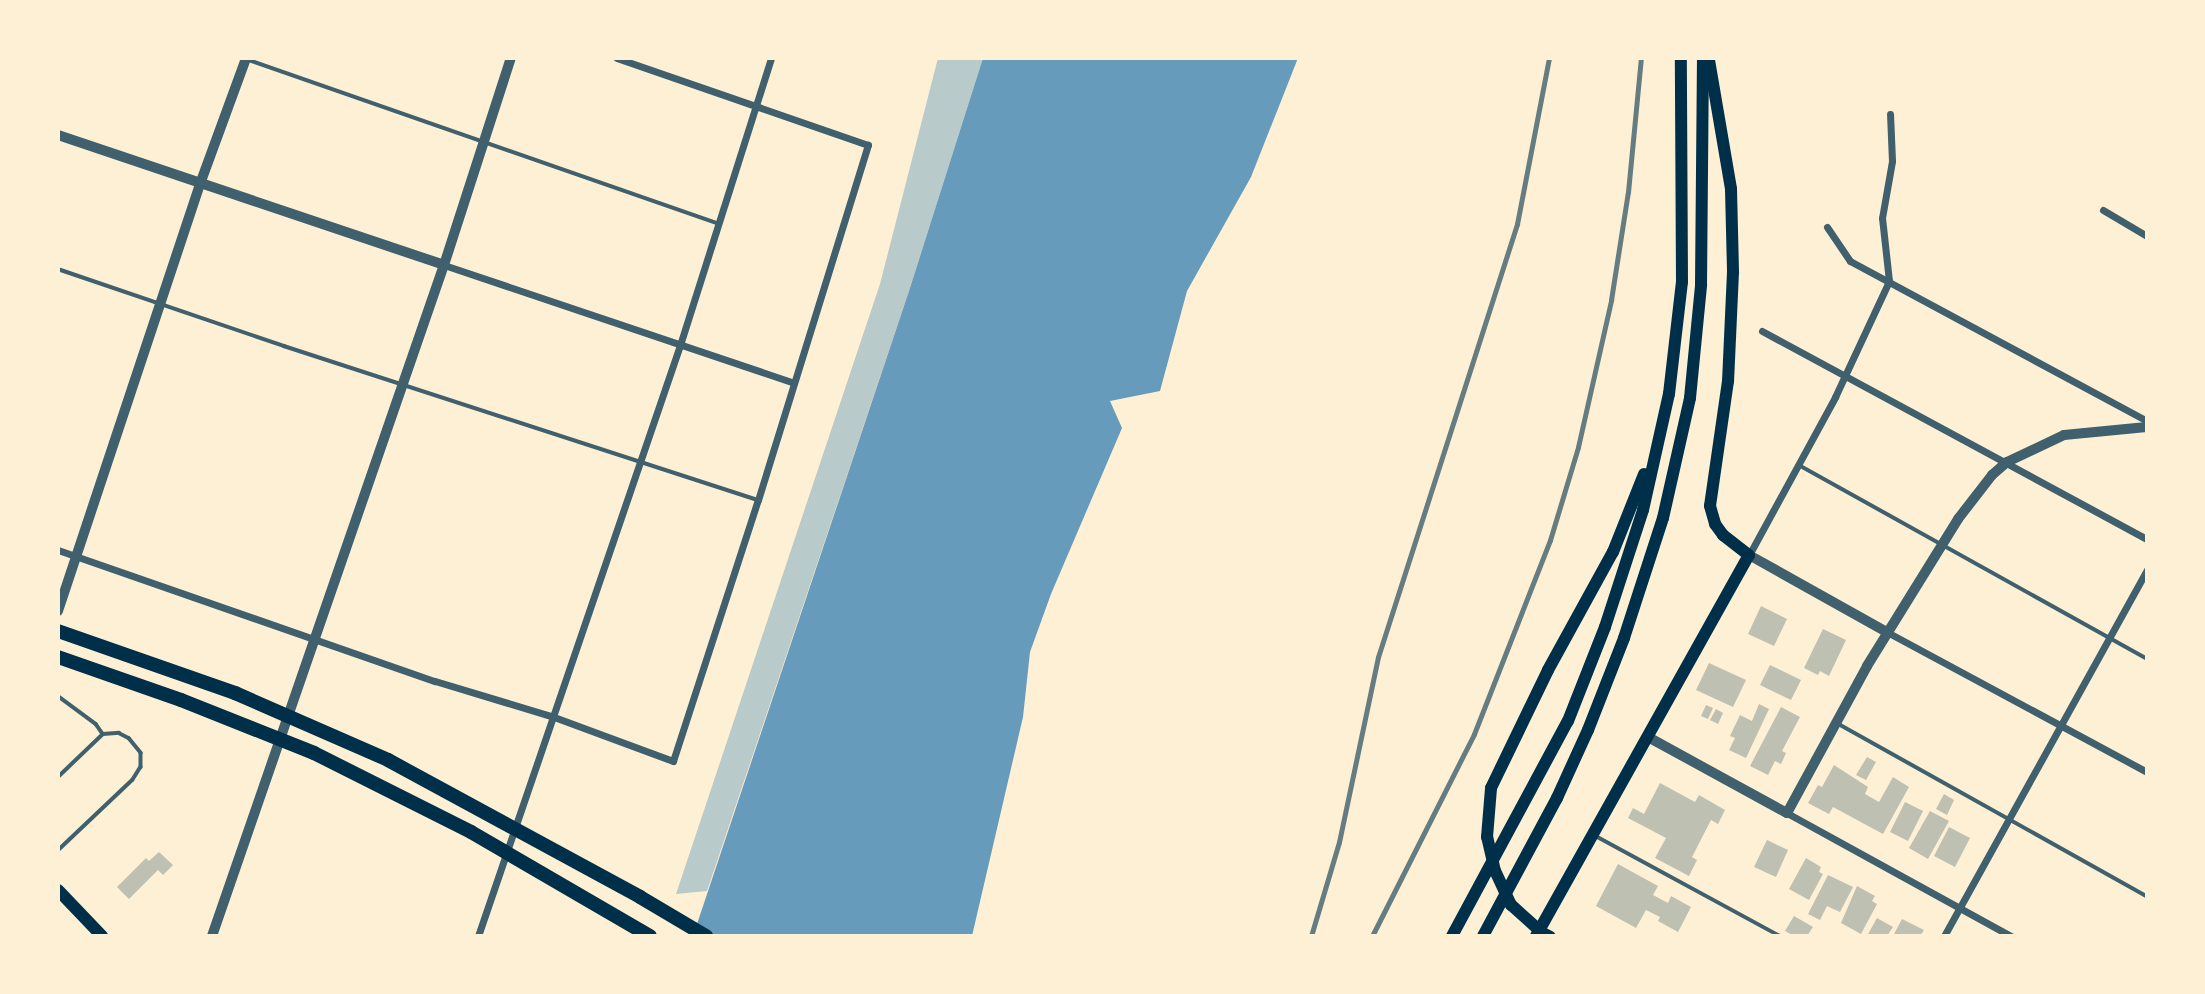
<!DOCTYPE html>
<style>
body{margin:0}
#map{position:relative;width:2205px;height:994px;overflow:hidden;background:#fdf0d5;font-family:"DM Sans",sans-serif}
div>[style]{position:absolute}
.green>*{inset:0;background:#b9caca}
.water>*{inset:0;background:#669bbc}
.building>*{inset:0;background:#bec0b2}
.service>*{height:3.5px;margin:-1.75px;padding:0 1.75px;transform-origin:1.75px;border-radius:1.75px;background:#3f606c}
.minor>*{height:7px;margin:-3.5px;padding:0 3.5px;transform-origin:3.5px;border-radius:3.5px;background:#3f606c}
.tertiary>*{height:10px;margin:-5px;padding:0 5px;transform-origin:5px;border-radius:5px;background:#3f606c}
.secondary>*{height:10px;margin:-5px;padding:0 5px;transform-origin:5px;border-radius:5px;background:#003049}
.primary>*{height:12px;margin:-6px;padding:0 6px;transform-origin:6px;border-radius:6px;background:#003049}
.trunk>*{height:12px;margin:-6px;padding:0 6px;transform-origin:6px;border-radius:6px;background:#003049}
.motorway>*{height:14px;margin:-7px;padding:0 7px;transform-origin:7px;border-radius:7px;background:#003049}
.rail>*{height:5px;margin:-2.5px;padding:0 2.5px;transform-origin:2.5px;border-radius:2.5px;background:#657d81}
span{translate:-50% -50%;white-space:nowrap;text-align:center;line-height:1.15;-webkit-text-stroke:6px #fdf0d5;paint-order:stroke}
.frame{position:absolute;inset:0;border:60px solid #fdf0d5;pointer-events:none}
</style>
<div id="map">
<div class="green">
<i style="clip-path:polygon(938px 58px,983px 58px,909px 291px,707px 891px,676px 894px,880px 284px)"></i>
</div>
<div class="water">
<i style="clip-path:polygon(983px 58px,1298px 58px,1251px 177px,1187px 291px,1160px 391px,1110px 401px,1122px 428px,1051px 594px,1030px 652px,1023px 717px,972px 936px,693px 936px,909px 291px)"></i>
</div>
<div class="building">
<i style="clip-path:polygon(1761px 606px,1787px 619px,1774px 646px,1748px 634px)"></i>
<i style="clip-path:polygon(1823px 629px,1846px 640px,1829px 676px,1820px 671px,1818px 675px,1804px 668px)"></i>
<i style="clip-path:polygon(1709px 663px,1746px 680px,1733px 707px,1696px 690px)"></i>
<i style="clip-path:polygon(1770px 665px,1801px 680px,1791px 700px,1760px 685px)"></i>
<i style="clip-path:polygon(1759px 704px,1769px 709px,1746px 758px,1729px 750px,1735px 738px,1730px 736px,1740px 715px,1752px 721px)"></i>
<i style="clip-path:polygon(1706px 705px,1713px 708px,1708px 719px,1701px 716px)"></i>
<i style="clip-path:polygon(1781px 707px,1800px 717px,1782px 751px,1786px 753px,1781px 764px,1775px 761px,1768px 775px,1750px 766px)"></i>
<i style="clip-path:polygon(1716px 709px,1723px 713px,1718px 724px,1710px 720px)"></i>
<i style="clip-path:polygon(1867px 757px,1876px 762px,1866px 780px,1856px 775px)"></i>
<i style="clip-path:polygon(1834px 765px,1868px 787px,1865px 794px,1879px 802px,1893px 777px,1909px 787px,1883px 834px,1833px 807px,1829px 814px,1808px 803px,1818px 785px,1822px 787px)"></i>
<i style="clip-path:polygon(1660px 783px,1695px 802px,1699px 795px,1725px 810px,1718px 824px,1711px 820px,1692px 857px,1697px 860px,1689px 876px,1655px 858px,1666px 838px,1628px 818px,1633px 808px,1644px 814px)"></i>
<i style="clip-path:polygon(1944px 794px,1954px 800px,1947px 815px,1936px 809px)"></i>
<i style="clip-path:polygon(1905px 802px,1923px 811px,1908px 841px,1890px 832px)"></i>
<i style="clip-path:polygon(1930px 811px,1949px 821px,1928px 859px,1909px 848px)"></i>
<i style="clip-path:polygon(1949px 827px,1970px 838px,1955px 867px,1934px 856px)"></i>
<i style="clip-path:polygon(1767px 840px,1788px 850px,1776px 877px,1754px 867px)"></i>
<i style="clip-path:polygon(159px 852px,173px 865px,163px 875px,158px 870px,129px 899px,117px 887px,146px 858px,149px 861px)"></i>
<i style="clip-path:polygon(1806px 858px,1821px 867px,1819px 872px,1823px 874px,1809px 900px,1789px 889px)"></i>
<i style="clip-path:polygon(1618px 864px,1658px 886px,1653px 895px,1668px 903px,1671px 896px,1691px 907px,1678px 932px,1658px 921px,1660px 917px,1646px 910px,1636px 928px,1596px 906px)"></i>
<i style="clip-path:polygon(1828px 875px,1853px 887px,1840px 912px,1827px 906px,1820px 920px,1808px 914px)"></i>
<i style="clip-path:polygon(1857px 886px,1875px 896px,1872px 901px,1877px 904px,1861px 934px,1841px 923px)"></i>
<i style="clip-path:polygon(1794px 916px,1813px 927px,1807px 936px,1794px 936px,1785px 931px)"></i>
<i style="clip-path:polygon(1877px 918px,1893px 927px,1887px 936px,1867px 936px)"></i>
<i style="clip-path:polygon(1902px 919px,1924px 930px,1920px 936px,1893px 936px)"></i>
</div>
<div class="service">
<i style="left:246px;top:59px;width:500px;rotate:19.2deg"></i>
<i style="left:58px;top:269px;width:239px;rotate:18.8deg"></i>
<i style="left:284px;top:346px;width:497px;rotate:18deg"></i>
<i style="left:1799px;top:465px;width:398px;rotate:29.1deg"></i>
<i style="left:58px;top:696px;width:47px;rotate:36.4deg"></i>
<i style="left:96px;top:724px;width:12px;rotate:55deg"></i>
<i style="left:1837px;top:723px;width:355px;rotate:29.2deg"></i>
<i style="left:58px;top:777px;width:62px;rotate:-43.7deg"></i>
<i style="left:103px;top:734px;width:16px;rotate:-4deg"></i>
<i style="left:119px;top:733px;width:11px;rotate:27deg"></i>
<i style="left:129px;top:738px;width:19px;rotate:51deg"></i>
<i style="left:141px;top:753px;width:14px;rotate:90deg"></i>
<i style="left:141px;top:767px;width:15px;rotate:122deg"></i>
<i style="left:133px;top:780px;width:103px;rotate:136.6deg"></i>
<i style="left:1594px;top:835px;width:212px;rotate:28.5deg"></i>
</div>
<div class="minor">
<i style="left:2103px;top:210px;width:51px;rotate:30.6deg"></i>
<i style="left:1827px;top:227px;width:41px;rotate:55.9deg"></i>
<i style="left:1850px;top:261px;width:337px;rotate:28.3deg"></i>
<i style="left:444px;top:265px;width:369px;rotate:18.6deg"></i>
<i style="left:1762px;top:331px;width:438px;rotate:28.4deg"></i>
<i style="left:58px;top:550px;width:399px;rotate:19.2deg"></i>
<i style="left:435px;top:681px;width:124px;rotate:16.8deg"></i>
<i style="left:554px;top:717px;width:127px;rotate:20.3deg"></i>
<i style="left:673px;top:761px;width:274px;rotate:-72deg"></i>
<i style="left:758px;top:500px;width:372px;rotate:-72.8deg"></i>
<i style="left:868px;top:145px;width:266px;rotate:-160.9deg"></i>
<i style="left:1749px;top:555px;width:180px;rotate:-61.4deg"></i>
<i style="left:1835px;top:397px;width:128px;rotate:-65deg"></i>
<i style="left:1889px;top:281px;width:63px;rotate:-96.3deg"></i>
<i style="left:1882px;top:218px;width:58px;rotate:-80deg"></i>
<i style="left:1892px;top:161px;width:47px;rotate:-92.4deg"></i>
<i style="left:1887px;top:632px;width:295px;rotate:28.3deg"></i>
<i style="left:1787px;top:813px;width:256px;rotate:28.8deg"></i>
<i style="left:478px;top:936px;width:625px;rotate:-71.13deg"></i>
<i style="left:680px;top:345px;width:301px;rotate:-72.4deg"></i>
<i style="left:1944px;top:936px;width:419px;rotate:-61deg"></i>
</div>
<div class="tertiary">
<i style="left:58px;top:135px;width:407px;rotate:18.6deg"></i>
<i style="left:1749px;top:555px;width:158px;rotate:29.2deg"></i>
<i style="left:58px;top:611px;width:450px;rotate:-71.6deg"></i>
<i style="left:200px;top:184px;width:134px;rotate:-69.9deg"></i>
<i style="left:1648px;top:737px;width:158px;rotate:28.7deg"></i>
<i style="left:1787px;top:813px;width:167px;rotate:-61.4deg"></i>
<i style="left:1867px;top:666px;width:173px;rotate:-58.2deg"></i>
<i style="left:1958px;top:519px;width:56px;rotate:-52.3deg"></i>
<i style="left:1992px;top:475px;width:20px;rotate:-41deg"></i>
<i style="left:2007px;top:462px;width:63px;rotate:-25.3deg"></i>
<i style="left:2064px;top:435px;width:83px;rotate:-5.5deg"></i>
<i style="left:212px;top:936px;width:710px;rotate:-70.93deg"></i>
<i style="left:444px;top:265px;width:218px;rotate:-72.1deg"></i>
</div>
<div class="secondary">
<i style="left:1539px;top:930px;width:13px;rotate:27deg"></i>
</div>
<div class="primary">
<i style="left:58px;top:890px;width:64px;rotate:46.3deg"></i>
<i style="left:1536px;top:936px;width:436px;rotate:-60.8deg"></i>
</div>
<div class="trunk">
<i style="left:1709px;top:60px;width:131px;rotate:80.3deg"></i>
<i style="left:1731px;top:189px;width:83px;rotate:88.6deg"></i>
<i style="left:1733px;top:272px;width:109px;rotate:92.6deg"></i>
<i style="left:1728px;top:381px;width:126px;rotate:98.2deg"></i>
<i style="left:1710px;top:506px;width:19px;rotate:74deg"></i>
<i style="left:1715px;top:524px;width:14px;rotate:54deg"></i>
<i style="left:1723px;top:535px;width:33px;rotate:38deg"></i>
<i style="left:1539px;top:930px;width:38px;rotate:-138deg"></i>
<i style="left:1511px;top:905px;width:38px;rotate:-115deg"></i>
<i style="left:1495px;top:871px;width:35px;rotate:-103deg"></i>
<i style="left:1487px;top:837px;width:49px;rotate:-85.3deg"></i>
<i style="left:1491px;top:788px;width:131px;rotate:-64.2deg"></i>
<i style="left:1548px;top:670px;width:135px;rotate:-61.2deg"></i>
<i style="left:1613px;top:552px;width:84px;rotate:-68.3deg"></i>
<i style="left:1452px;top:936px;width:244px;rotate:-61.7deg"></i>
<i style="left:1568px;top:721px;width:101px;rotate:-68.5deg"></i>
<i style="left:1605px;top:627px;width:123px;rotate:-72deg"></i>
<i style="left:1643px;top:510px;width:119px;rotate:-77.4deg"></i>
<i style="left:1669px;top:394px;width:113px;rotate:-83.4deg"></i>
<i style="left:1682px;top:282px;width:224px;rotate:-90.3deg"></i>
<i style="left:1483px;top:936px;width:157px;rotate:-61.8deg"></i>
<i style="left:1557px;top:798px;width:75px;rotate:-65.5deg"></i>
<i style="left:1588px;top:730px;width:99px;rotate:-68.6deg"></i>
<i style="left:1624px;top:638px;width:126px;rotate:-72deg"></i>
<i style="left:1663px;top:518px;width:123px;rotate:-77.3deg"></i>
<i style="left:1690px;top:398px;width:114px;rotate:-84.4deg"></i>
<i style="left:1701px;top:285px;width:227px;rotate:-89.5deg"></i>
</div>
<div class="motorway">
<i style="left:58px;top:631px;width:188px;rotate:19.3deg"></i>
<i style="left:235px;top:693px;width:167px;rotate:23.6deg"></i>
<i style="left:388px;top:760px;width:287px;rotate:28.5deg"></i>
<i style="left:640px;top:897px;width:77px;rotate:30.6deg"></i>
<i style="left:58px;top:657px;width:130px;rotate:19.3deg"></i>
<i style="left:181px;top:700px;width:143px;rotate:21.7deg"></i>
<i style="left:314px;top:753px;width:176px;rotate:26.7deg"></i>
<i style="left:471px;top:832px;width:207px;rotate:30.2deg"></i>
</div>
<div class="rail">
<i style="left:1311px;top:936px;width:98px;rotate:-73.4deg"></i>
<i style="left:1339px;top:842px;width:189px;rotate:-78.1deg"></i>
<i style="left:1378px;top:657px;width:455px;rotate:-72.2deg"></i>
<i style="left:1517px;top:224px;width:169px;rotate:-79.1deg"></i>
<i style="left:1372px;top:936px;width:226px;rotate:-63.2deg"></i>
<i style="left:1474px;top:734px;width:208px;rotate:-68.6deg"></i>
<i style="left:1550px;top:540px;width:97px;rotate:-73.2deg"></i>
<i style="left:1578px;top:447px;width:151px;rotate:-77.3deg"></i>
<i style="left:1611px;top:300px;width:109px;rotate:-81.1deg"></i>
<i style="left:1628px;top:192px;width:135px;rotate:-84.5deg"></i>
</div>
<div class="frame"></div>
</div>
